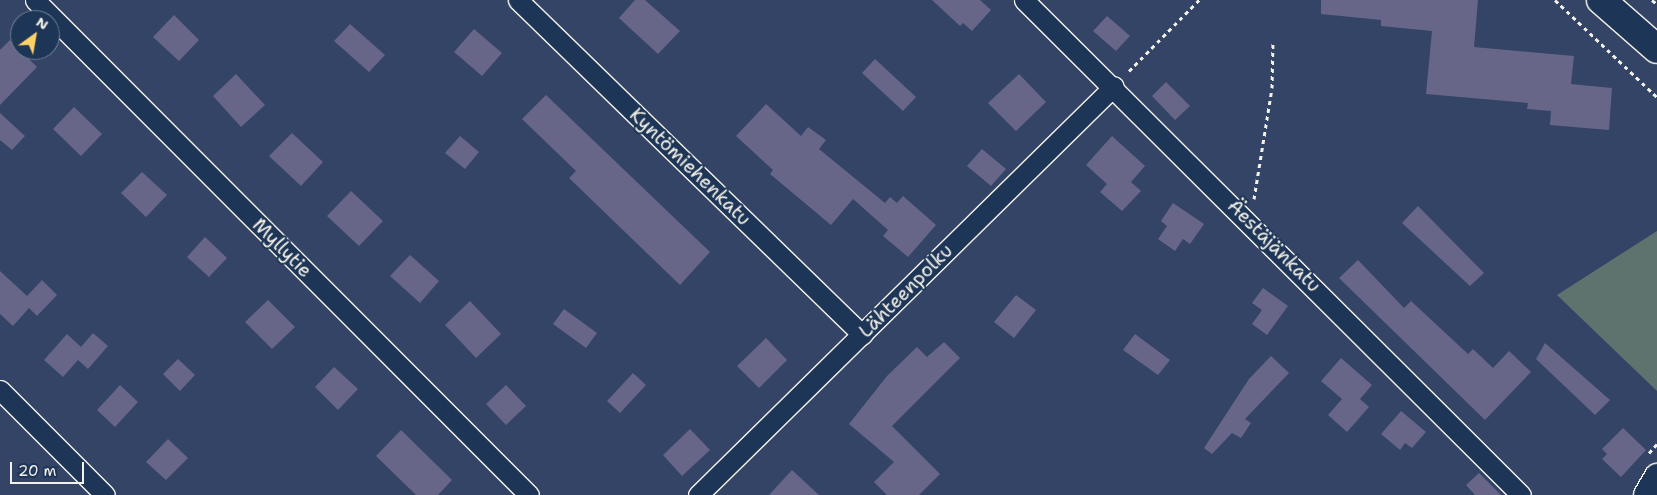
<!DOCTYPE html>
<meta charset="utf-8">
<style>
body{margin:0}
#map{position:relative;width:1657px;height:495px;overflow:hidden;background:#346;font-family:"Shantell Sans",sans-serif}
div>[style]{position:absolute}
.green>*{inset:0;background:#5f736e}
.building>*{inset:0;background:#676688}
.path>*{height:3px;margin-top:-1.5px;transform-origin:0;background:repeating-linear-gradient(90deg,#f4f1e8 0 4px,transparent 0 8px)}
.roads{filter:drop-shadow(1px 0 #f4f1e8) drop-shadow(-1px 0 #f4f1e8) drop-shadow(0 1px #f4f1e8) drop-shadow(0 -1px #f4f1e8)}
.minor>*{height:19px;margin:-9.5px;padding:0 9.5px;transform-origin:9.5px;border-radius:9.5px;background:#1d3557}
.tertiary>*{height:24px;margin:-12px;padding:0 12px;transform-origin:12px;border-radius:12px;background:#1d3557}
.secondary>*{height:28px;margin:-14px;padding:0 14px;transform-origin:14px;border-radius:14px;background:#1d3557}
span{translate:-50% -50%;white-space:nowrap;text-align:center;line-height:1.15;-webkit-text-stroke:4px #1d3557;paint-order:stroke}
.street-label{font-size:19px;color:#f4f1e8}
.north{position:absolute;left:10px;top:10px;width:50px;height:50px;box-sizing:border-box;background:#1d3557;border:1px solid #738091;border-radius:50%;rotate:32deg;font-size:14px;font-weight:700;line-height:20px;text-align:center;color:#f4f1e8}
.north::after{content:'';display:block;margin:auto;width:18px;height:22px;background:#ffd166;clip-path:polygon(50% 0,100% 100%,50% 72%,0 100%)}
.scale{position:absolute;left:10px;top:462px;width:74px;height:22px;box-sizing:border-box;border:2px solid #f4f1e8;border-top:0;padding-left:6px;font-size:15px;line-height:18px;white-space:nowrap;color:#f4f1e8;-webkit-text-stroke:4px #1d3557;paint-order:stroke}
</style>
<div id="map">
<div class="green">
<i style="clip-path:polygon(1657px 231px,1657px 391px,1557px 295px)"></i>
</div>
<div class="building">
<i style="clip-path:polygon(635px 0,645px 0,680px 31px,658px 54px,619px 18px)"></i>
<i style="clip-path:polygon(932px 0,980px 0,991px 10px,972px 31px,963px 23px,960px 26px)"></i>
<i style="clip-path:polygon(1321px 0,1478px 0,1474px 47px,1574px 56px,1571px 84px,1612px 88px,1609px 130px,1550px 125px,1551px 111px,1527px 109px,1528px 103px,1426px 94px,1432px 31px,1381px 26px,1381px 20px,1321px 14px)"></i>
<i style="clip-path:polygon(174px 15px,199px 40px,179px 61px,153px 37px)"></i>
<i style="clip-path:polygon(1107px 16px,1130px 36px,1116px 51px,1093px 31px)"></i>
<i style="clip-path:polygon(350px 24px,385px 55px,369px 72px,334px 41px)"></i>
<i style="clip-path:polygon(474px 29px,502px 53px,482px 76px,454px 52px)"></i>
<i style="clip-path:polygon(10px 40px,37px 67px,0 105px,0 50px)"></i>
<i style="clip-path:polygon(875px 59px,916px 97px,903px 111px,862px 73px)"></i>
<i style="clip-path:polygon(236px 74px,265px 105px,241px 127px,213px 96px)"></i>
<i style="clip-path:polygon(1019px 74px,1046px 102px,1016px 131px,988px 103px)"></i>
<i style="clip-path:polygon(1166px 82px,1190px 106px,1175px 120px,1152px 96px)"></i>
<i style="clip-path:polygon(546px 95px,710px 252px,680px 285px,569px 178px,576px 171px,522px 119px)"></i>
<i style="clip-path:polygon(766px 104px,801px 136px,808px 127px,826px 140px,819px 149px,885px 203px,890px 197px,897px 203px,903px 196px,936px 225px,908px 257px,883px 236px,888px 230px,853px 199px,831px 225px,770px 174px,773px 170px,736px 136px)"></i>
<i style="clip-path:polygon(74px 107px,102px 134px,81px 156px,53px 129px)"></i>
<i style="clip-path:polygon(0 113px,25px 136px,12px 150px,0 140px)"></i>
<i style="clip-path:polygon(292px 133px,323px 162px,301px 186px,269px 156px)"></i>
<i style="clip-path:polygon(460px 136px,479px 152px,465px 169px,445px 153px)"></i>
<i style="clip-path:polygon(1112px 136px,1145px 166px,1131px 182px,1141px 191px,1122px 211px,1100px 192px,1107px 184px,1086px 165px)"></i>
<i style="clip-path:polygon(982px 149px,1006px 169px,991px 186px,967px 166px)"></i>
<i style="clip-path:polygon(142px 172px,167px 195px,146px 217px,121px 193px)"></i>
<i style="clip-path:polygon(351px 191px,383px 221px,359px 246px,327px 216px)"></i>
<i style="clip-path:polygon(1173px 203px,1204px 224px,1190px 244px,1183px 239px,1175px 251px,1158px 239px,1167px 226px,1161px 221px)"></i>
<i style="clip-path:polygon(1418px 206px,1484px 273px,1470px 286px,1402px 223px)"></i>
<i style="clip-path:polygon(205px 237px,227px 258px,209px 277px,187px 257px)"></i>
<i style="clip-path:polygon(410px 255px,439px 281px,420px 303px,390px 276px)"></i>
<i style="clip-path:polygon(1358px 260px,1404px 308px,1411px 301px,1468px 354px,1473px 349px,1493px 368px,1509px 351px,1531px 372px,1485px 420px,1339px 278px)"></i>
<i style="clip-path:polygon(0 271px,27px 296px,42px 280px,57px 295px,37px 316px,29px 308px,13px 326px,0 314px)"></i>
<i style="clip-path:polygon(1263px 288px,1288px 306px,1267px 335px,1252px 324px,1262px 310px,1252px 303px)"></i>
<i style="clip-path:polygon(1016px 295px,1036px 310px,1014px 338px,994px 322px)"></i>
<i style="clip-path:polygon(268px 300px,295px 327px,272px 349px,245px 322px)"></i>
<i style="clip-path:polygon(470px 301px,501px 334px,476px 358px,445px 325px)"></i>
<i style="clip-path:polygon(564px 309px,597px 333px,586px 348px,553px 324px)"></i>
<i style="clip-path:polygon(93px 333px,108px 346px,88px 369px,78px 360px,63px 377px,44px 360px,67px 334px,81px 347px)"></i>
<i style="clip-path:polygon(1135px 334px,1170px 360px,1158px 375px,1123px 350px)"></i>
<i style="clip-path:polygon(766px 338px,787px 360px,759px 388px,737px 366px)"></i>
<i style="clip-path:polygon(944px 342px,960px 358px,892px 426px,940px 474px,919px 495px,887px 495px,874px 482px,894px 462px,849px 424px,887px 376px,917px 347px,927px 357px)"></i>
<i style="clip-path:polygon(1545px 343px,1610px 400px,1595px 415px,1536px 359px)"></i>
<i style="clip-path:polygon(1271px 356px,1289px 373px,1245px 419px,1251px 423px,1241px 438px,1232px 433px,1212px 454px,1204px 448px,1249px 379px)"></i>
<i style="clip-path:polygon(1341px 358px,1372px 385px,1360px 399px,1369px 407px,1347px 432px,1328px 415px,1342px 399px,1321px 381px)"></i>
<i style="clip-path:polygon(178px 359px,195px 375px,180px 391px,163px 374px)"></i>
<i style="clip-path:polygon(334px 367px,358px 389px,338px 410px,315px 387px)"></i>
<i style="clip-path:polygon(633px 373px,646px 385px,620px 413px,607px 401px)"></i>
<i style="clip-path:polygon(120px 385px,138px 402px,115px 427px,97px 410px)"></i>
<i style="clip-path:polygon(506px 385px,526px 406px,506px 425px,486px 404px)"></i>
<i style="clip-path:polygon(1401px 411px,1426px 432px,1412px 448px,1405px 443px,1400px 450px,1381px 434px)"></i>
<i style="clip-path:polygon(1623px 428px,1646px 450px,1621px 477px,1602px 459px,1607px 454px,1602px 449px)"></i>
<i style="clip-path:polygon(690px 429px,710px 450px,682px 476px,663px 455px)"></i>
<i style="clip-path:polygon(401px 430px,452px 480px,438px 495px,416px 495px,376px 456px)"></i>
<i style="clip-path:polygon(168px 439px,188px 458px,166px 480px,146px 462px)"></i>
<i style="clip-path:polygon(792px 470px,819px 495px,769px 495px)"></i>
<i style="clip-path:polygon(1479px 473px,1501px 495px,1475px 495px,1466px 485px)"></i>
</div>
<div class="path">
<i style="left:1555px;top:0;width:141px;rotate:43.6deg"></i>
<i style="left:1652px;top:0;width:6px;rotate:39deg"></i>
<i style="left:1129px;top:71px;width:100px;rotate:-45.4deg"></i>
<i style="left:1254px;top:199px;width:112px;rotate:-80.8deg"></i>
<i style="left:1272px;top:88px;width:46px;rotate:-88.8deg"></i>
<i style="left:1649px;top:453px;width:12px;rotate:-48deg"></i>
</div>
<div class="roads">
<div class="minor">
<i style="left:35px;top:0;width:699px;rotate:45.06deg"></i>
<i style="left:518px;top:0;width:480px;rotate:44.2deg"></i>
<i style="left:1024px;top:0;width:701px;rotate:44.88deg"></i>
<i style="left:0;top:390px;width:148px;rotate:45deg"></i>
<i style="left:698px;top:495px;width:583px;rotate:-44.51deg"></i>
</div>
<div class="tertiary">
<i style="left:1646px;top:495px;width:22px;rotate:-60deg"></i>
</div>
<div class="secondary">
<i style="left:1601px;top:0;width:74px;rotate:41.2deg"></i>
</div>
</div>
<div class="street-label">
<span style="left:690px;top:167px;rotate:44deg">Kyntömiehenkatu</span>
<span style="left:1274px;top:246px;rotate:45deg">Äestäjänkatu</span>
<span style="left:282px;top:248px;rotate:45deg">Myllytie</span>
<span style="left:906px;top:291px;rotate:-45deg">Lähteenpolku</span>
</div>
<div class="north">N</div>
<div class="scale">20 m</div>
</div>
